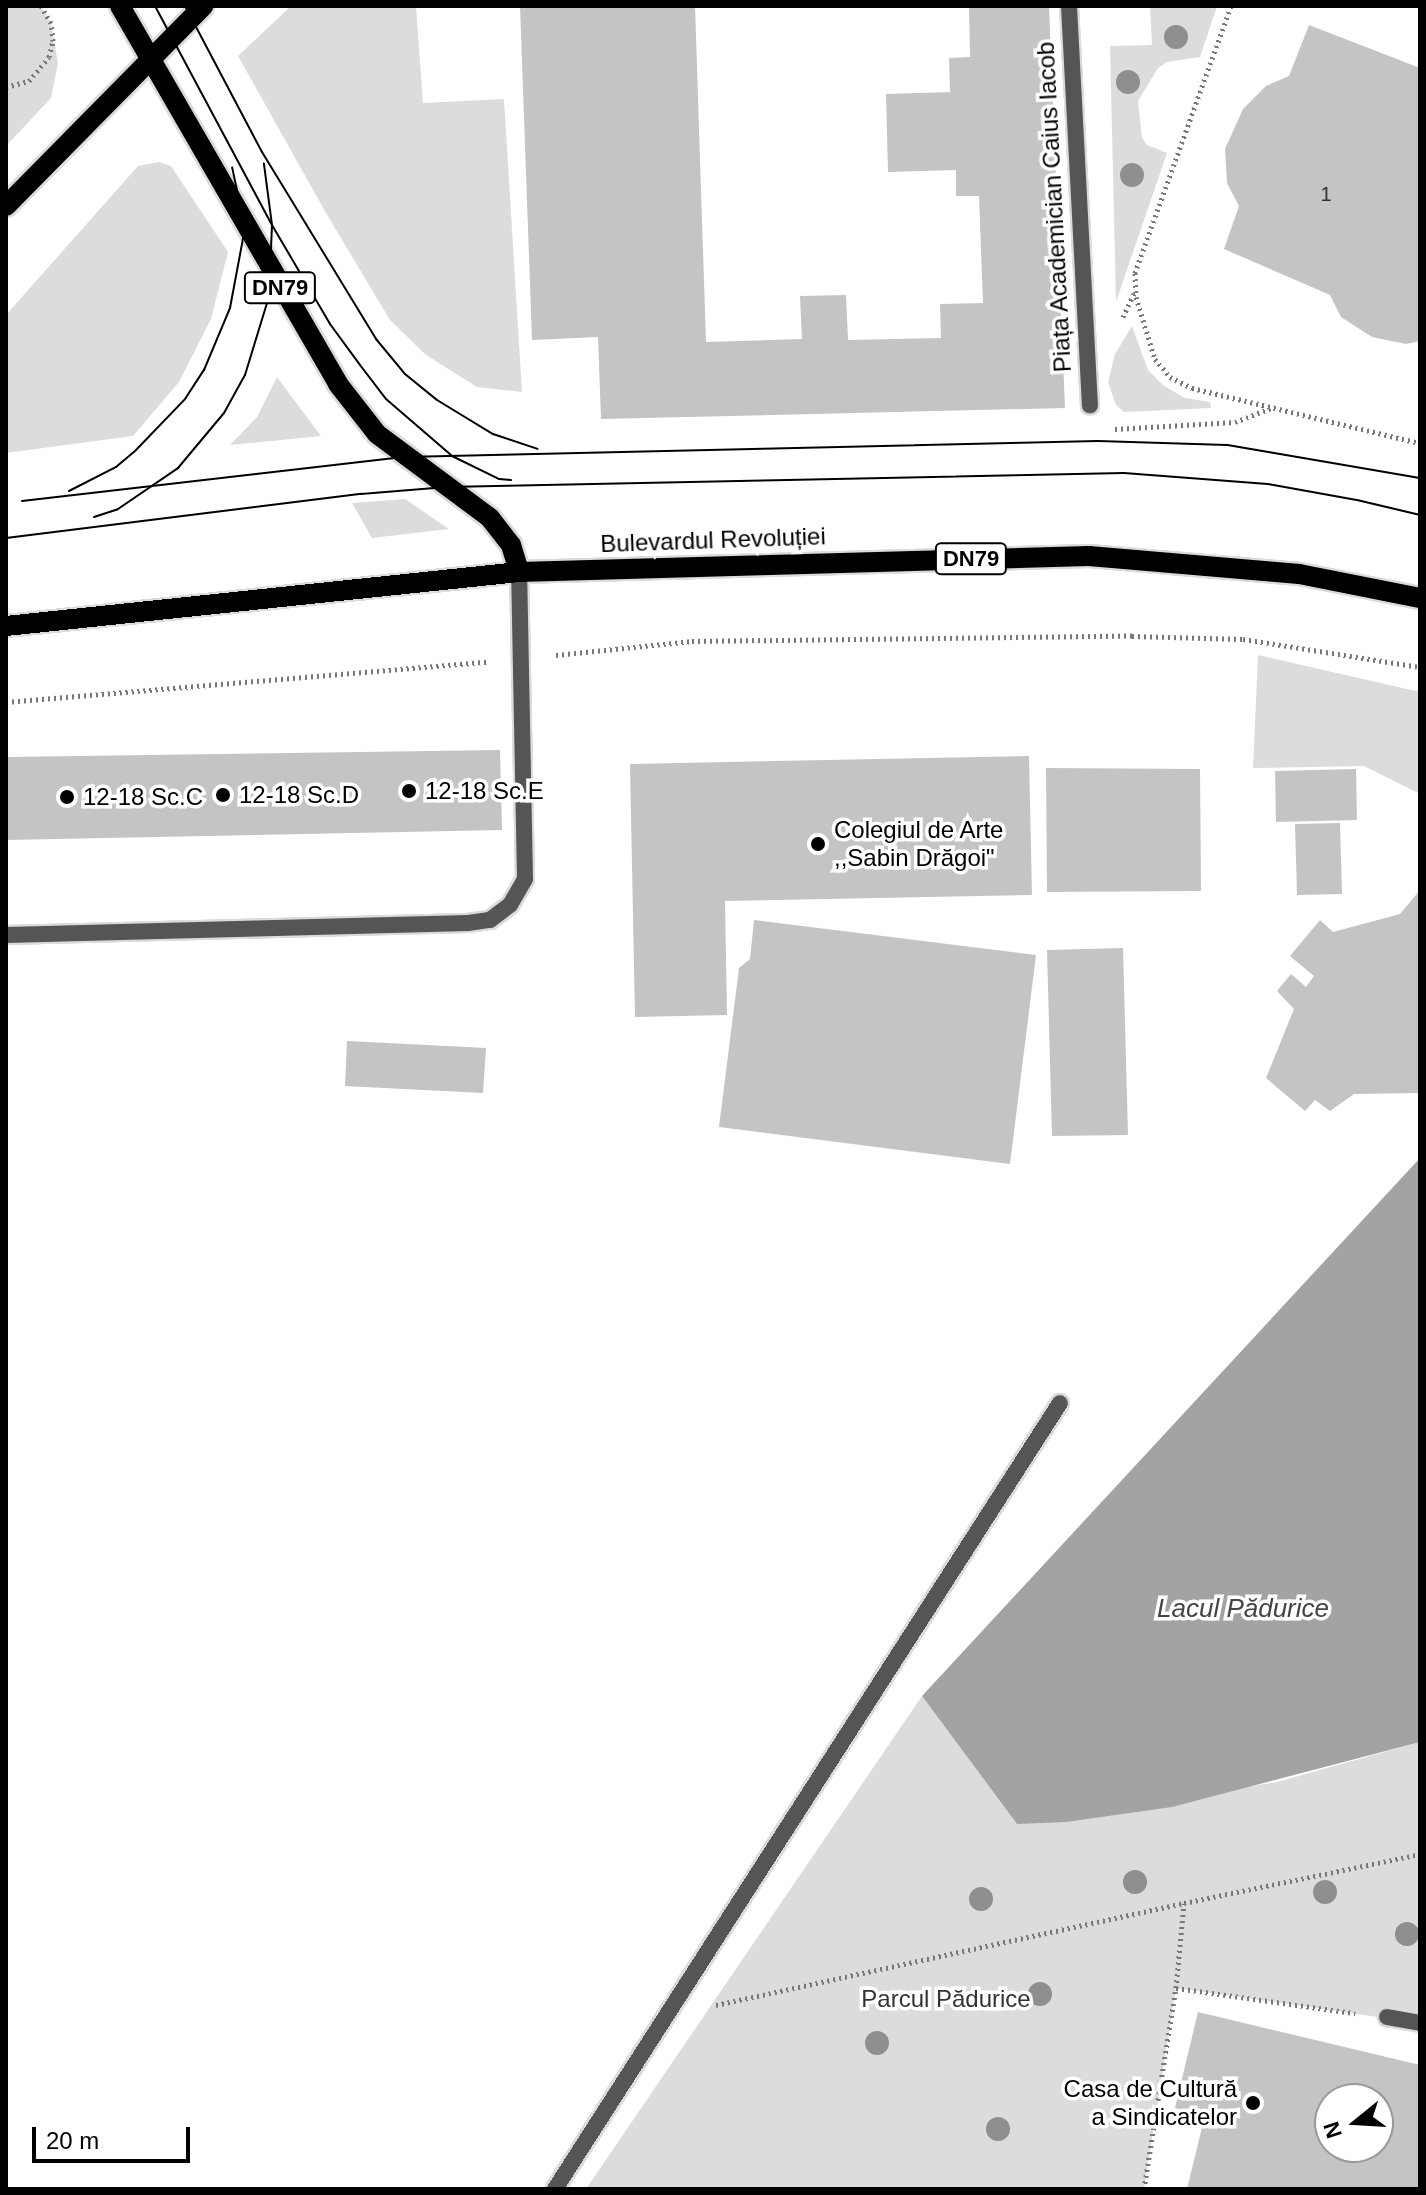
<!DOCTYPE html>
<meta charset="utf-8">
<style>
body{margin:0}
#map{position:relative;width:1426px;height:2195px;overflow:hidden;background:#fff;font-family:Helvetica,sans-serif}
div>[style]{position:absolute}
.green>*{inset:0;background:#dcdcdc}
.water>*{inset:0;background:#a3a3a3}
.building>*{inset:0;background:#c4c4c4}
.path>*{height:5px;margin-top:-2.5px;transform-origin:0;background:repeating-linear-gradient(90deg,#777 0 2px,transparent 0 6px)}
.roads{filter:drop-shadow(2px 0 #dbdbdb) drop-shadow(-2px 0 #dbdbdb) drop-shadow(0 2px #dbdbdb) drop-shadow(0 -2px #dbdbdb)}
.service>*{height:16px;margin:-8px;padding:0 8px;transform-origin:8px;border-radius:8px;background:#555}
.primary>*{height:20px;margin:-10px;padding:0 10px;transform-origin:10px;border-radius:10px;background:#000}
.tram>*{height:2px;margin:-1px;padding:0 1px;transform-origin:1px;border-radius:1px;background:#000}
.trees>*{width:24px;height:24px;margin:-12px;border-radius:50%;background:#8f8f8f}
.dots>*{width:22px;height:22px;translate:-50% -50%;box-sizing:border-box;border:4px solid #fff;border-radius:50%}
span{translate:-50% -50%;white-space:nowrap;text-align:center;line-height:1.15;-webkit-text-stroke:7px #fff;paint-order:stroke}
.number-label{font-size:20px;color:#313131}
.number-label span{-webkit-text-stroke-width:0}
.shield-label span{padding:2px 6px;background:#fff;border:2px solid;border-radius:6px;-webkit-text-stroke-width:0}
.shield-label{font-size:22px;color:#000;font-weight:700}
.street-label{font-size:24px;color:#000}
.poi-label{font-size:24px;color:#000}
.left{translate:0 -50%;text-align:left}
.right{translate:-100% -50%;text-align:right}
.park-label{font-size:24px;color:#333}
.water-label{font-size:26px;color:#444;font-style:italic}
.frame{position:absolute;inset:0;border:8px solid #000;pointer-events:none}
.north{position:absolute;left:1314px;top:2083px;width:80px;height:80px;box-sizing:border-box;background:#fff;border:2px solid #999;border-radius:50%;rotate:252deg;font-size:22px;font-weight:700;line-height:32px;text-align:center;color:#000}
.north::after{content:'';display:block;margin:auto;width:28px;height:36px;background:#000;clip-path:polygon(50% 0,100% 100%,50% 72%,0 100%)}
.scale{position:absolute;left:32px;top:2127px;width:158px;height:36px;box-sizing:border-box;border:4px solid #000;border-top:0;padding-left:10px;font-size:24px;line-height:28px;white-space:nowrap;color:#000;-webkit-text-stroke:6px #fff;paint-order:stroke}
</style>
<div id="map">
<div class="green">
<i style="clip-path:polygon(6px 6px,41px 6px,51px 23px,58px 63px,51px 98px,6px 146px)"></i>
<i style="clip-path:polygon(291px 6px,416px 6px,423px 103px,504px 99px,522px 392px,477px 387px,426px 355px,390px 320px,326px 213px,238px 56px)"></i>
<i style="clip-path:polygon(1150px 6px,1217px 6px,1200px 57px,1167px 62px,1158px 68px,1138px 101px,1142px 138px,1147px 145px,1167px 153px,1116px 302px,1110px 46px,1152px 45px)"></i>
<i style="clip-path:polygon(159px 162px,171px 166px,228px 252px,211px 319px,179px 382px,133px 436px,6px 453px,6px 315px,138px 166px)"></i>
<i style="clip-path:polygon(1132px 326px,1148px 370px,1164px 386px,1185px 398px,1210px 402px,1211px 408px,1124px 412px,1116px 405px,1108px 382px,1115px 354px)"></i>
<i style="clip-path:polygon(277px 377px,321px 436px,230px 445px,257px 417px)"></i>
<i style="clip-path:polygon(405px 499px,449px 529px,372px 538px,352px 503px)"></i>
<i style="clip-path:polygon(1258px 655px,1420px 692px,1420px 794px,1364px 766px,1253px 768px)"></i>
<i style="clip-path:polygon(922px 1696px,1017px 1824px,1277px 1782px,1420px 1742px,1420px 2023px,1176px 1988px,1144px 2189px,586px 2189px)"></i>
</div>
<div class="water">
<i style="clip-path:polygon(1420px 1158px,1420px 1742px,1172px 1807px,1066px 1822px,1017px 1824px,922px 1696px)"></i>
</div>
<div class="building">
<i style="clip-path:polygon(520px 6px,695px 6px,706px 342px,802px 339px,800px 296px,846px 295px,848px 340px,941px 338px,940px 304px,983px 303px,979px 196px,956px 196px,956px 170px,888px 172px,886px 94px,950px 92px,949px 58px,970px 57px,969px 6px,1049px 6px,1065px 408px,601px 419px,598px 337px,532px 340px)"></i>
<i style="clip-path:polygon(1309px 25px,1420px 68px,1420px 341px,1406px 344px,1372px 337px,1341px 317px,1330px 295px,1224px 249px,1239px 206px,1227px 183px,1225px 149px,1243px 109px,1266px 86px,1289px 76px)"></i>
<i style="clip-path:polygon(500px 750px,502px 830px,6px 840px,6px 757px)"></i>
<i style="clip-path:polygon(1029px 756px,1032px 895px,725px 901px,727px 1015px,635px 1017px,630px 764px)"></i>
<i style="clip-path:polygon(1046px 768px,1200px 769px,1201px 891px,1047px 892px)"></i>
<i style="clip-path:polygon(1356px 769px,1357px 820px,1276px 822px,1275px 771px)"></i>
<i style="clip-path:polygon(1340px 823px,1342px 894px,1297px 895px,1295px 824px)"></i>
<i style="clip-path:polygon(1420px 890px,1420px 1093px,1354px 1094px,1330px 1111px,1315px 1100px,1305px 1111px,1266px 1078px,1294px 1009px,1277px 991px,1291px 974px,1306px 987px,1314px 976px,1290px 956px,1320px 920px,1333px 932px,1400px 914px)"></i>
<i style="clip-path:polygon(754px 920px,1036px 955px,1010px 1164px,719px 1127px,739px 968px,750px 959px)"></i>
<i style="clip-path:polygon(1123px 948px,1128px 1135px,1052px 1136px,1047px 950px)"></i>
<i style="clip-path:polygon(347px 1041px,486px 1048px,483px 1093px,345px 1086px)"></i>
<i style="clip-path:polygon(evenodd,1198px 2012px,1420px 2065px,1420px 2189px,1187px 2189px,1205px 2115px,1175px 2108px,1198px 2012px,1330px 2099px,1378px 2099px,1378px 2147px,1330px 2147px,1330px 2099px)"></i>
</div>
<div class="path">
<i style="left:1231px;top:6px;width:284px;rotate:109.8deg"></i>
<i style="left:1135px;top:273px;width:24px;rotate:88deg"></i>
<i style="left:1136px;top:297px;width:65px;rotate:73deg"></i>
<i style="left:1155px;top:359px;width:23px;rotate:50deg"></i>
<i style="left:1170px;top:377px;width:25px;rotate:27deg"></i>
<i style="left:1192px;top:388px;width:235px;rotate:13.6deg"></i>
<i style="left:6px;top:87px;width:24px;rotate:-15deg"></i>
<i style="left:29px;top:81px;width:31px;rotate:-50deg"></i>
<i style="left:49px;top:57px;width:16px;rotate:-76deg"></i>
<i style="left:53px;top:41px;width:18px;rotate:-96deg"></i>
<i style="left:51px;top:23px;width:20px;rotate:-120deg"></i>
<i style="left:1123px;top:317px;width:26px;rotate:-65deg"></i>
<i style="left:1115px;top:429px;width:120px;rotate:-3.3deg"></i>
<i style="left:1235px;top:422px;width:42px;rotate:-21deg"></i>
<i style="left:556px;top:655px;width:137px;rotate:-5.9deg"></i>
<i style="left:692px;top:641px;width:440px;rotate:-0.7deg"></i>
<i style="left:1132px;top:636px;width:111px;rotate:1.5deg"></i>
<i style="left:1243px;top:639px;width:179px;rotate:9deg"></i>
<i style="left:6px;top:702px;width:482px;rotate:-4.8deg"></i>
<i style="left:1176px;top:1988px;width:181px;rotate:8deg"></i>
<i style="left:716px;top:2005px;width:479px;rotate:-12.3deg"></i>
<i style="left:1144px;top:2189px;width:204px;rotate:-81deg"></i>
<i style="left:1176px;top:1988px;width:85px;rotate:-84.6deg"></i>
<i style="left:1184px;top:1903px;width:241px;rotate:-11.7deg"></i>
</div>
<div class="roads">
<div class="service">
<i style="left:1069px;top:6px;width:400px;rotate:87deg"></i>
<i style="left:6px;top:935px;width:462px;rotate:-1.5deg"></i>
<i style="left:468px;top:923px;width:22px;rotate:-8deg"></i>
<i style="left:490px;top:920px;width:25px;rotate:-37deg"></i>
<i style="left:510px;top:905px;width:30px;rotate:-60deg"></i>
<i style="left:525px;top:879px;width:307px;rotate:-91.1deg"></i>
<i style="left:1387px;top:2017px;width:34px;rotate:10deg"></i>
<i style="left:555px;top:2189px;width:934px;rotate:-57.28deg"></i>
</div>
<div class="primary">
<i style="left:120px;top:6px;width:436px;rotate:60deg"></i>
<i style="left:338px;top:384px;width:63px;rotate:52deg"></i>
<i style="left:377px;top:434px;width:141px;rotate:36.6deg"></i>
<i style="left:490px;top:518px;width:34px;rotate:52deg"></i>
<i style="left:511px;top:545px;width:28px;rotate:73deg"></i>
<i style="left:6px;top:206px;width:281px;rotate:-45.4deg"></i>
<i style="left:6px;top:626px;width:516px;rotate:-6.01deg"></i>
<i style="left:519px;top:572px;width:570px;rotate:-1.61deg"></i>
<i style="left:1089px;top:556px;width:211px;rotate:4.9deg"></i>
<i style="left:1299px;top:574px;width:123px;rotate:11.2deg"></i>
</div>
</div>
<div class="tram">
<i style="left:155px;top:6px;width:248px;rotate:61.9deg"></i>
<i style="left:272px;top:225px;width:115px;rotate:59.6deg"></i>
<i style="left:330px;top:324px;width:51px;rotate:53.8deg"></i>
<i style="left:360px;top:365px;width:43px;rotate:52.6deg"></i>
<i style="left:386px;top:399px;width:87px;rotate:40.8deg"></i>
<i style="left:452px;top:456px;width:52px;rotate:26.1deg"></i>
<i style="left:499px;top:479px;width:12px;rotate:5deg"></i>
<i style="left:185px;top:6px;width:165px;rotate:62.2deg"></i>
<i style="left:262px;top:152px;width:219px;rotate:58.6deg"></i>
<i style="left:376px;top:339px;width:45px;rotate:50.4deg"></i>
<i style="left:405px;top:374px;width:41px;rotate:39.1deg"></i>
<i style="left:437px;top:400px;width:66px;rotate:31.3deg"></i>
<i style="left:493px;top:434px;width:47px;rotate:18.4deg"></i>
<i style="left:69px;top:491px;width:53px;rotate:-27.1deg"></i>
<i style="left:116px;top:467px;width:26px;rotate:-40deg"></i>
<i style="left:136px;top:450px;width:71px;rotate:-46.1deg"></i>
<i style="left:185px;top:399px;width:35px;rotate:-57deg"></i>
<i style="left:204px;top:370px;width:67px;rotate:-67.2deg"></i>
<i style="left:230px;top:308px;width:81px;rotate:-79.4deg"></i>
<i style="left:245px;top:228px;width:62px;rotate:-102deg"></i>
<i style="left:22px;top:501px;width:386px;rotate:-6.6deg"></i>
<i style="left:405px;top:457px;width:693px;rotate:-1.32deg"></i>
<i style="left:1098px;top:441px;width:129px;rotate:1.8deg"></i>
<i style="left:1227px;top:445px;width:196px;rotate:9.7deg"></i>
<i style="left:94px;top:517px;width:25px;rotate:-18deg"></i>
<i style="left:118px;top:509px;width:73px;rotate:-34.3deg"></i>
<i style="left:178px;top:468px;width:72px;rotate:-50.1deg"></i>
<i style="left:224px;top:413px;width:43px;rotate:-61.1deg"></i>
<i style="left:245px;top:375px;width:75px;rotate:-73deg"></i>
<i style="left:267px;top:303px;width:32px;rotate:-85deg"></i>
<i style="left:270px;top:271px;width:46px;rotate:-87.5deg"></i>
<i style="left:272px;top:225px;width:62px;rotate:-97.5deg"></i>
<i style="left:6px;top:538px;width:358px;rotate:-7.1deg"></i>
<i style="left:361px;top:494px;width:86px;rotate:-4.7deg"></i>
<i style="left:447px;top:487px;width:677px;rotate:-1.18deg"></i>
<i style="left:1124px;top:473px;width:144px;rotate:4.4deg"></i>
<i style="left:1268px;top:484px;width:90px;rotate:10.2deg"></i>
<i style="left:1357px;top:500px;width:65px;rotate:13.4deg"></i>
</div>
<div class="trees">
<i style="left:1176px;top:37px"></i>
<i style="left:1128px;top:82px"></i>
<i style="left:1132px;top:175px"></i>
<i style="left:1135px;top:1882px"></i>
<i style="left:1325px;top:1892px"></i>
<i style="left:981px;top:1899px"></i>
<i style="left:1407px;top:1934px"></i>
<i style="left:1040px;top:1994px"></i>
<i style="left:877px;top:2043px"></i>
<i style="left:998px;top:2129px"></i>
</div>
<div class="dots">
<i style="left:409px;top:791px;background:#000"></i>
<i style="left:223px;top:795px;background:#000"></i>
<i style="left:67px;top:797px;background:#000"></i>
<i style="left:818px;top:844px;background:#000"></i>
<i style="left:1253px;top:2103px;background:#000"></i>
</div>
<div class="number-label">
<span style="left:1326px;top:194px">1</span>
</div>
<div class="shield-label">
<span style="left:280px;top:288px">DN79</span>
<span style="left:971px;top:559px">DN79</span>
</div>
<div class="street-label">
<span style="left:1054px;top:207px;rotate:-93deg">Piața Academician Caius Iacob</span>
<span style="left:713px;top:540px;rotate:-2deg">Bulevardul Revoluției</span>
</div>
<div class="poi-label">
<span class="left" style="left:425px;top:791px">12-18 Sc.E</span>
<span class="left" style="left:239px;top:795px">12-18 Sc.D</span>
<span class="left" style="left:83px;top:797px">12-18 Sc.C</span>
<span class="left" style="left:834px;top:844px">Colegiul de Arte<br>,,Sabin Drăgoi"</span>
<span class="right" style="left:1237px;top:2103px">Casa de Cultură<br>a Sindicatelor</span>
</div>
<div class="park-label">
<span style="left:946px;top:1999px">Parcul Pădurice</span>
</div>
<div class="water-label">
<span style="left:1243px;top:1609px">Lacul Pădurice</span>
</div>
<div class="frame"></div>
<div class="north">N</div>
<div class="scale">20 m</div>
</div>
